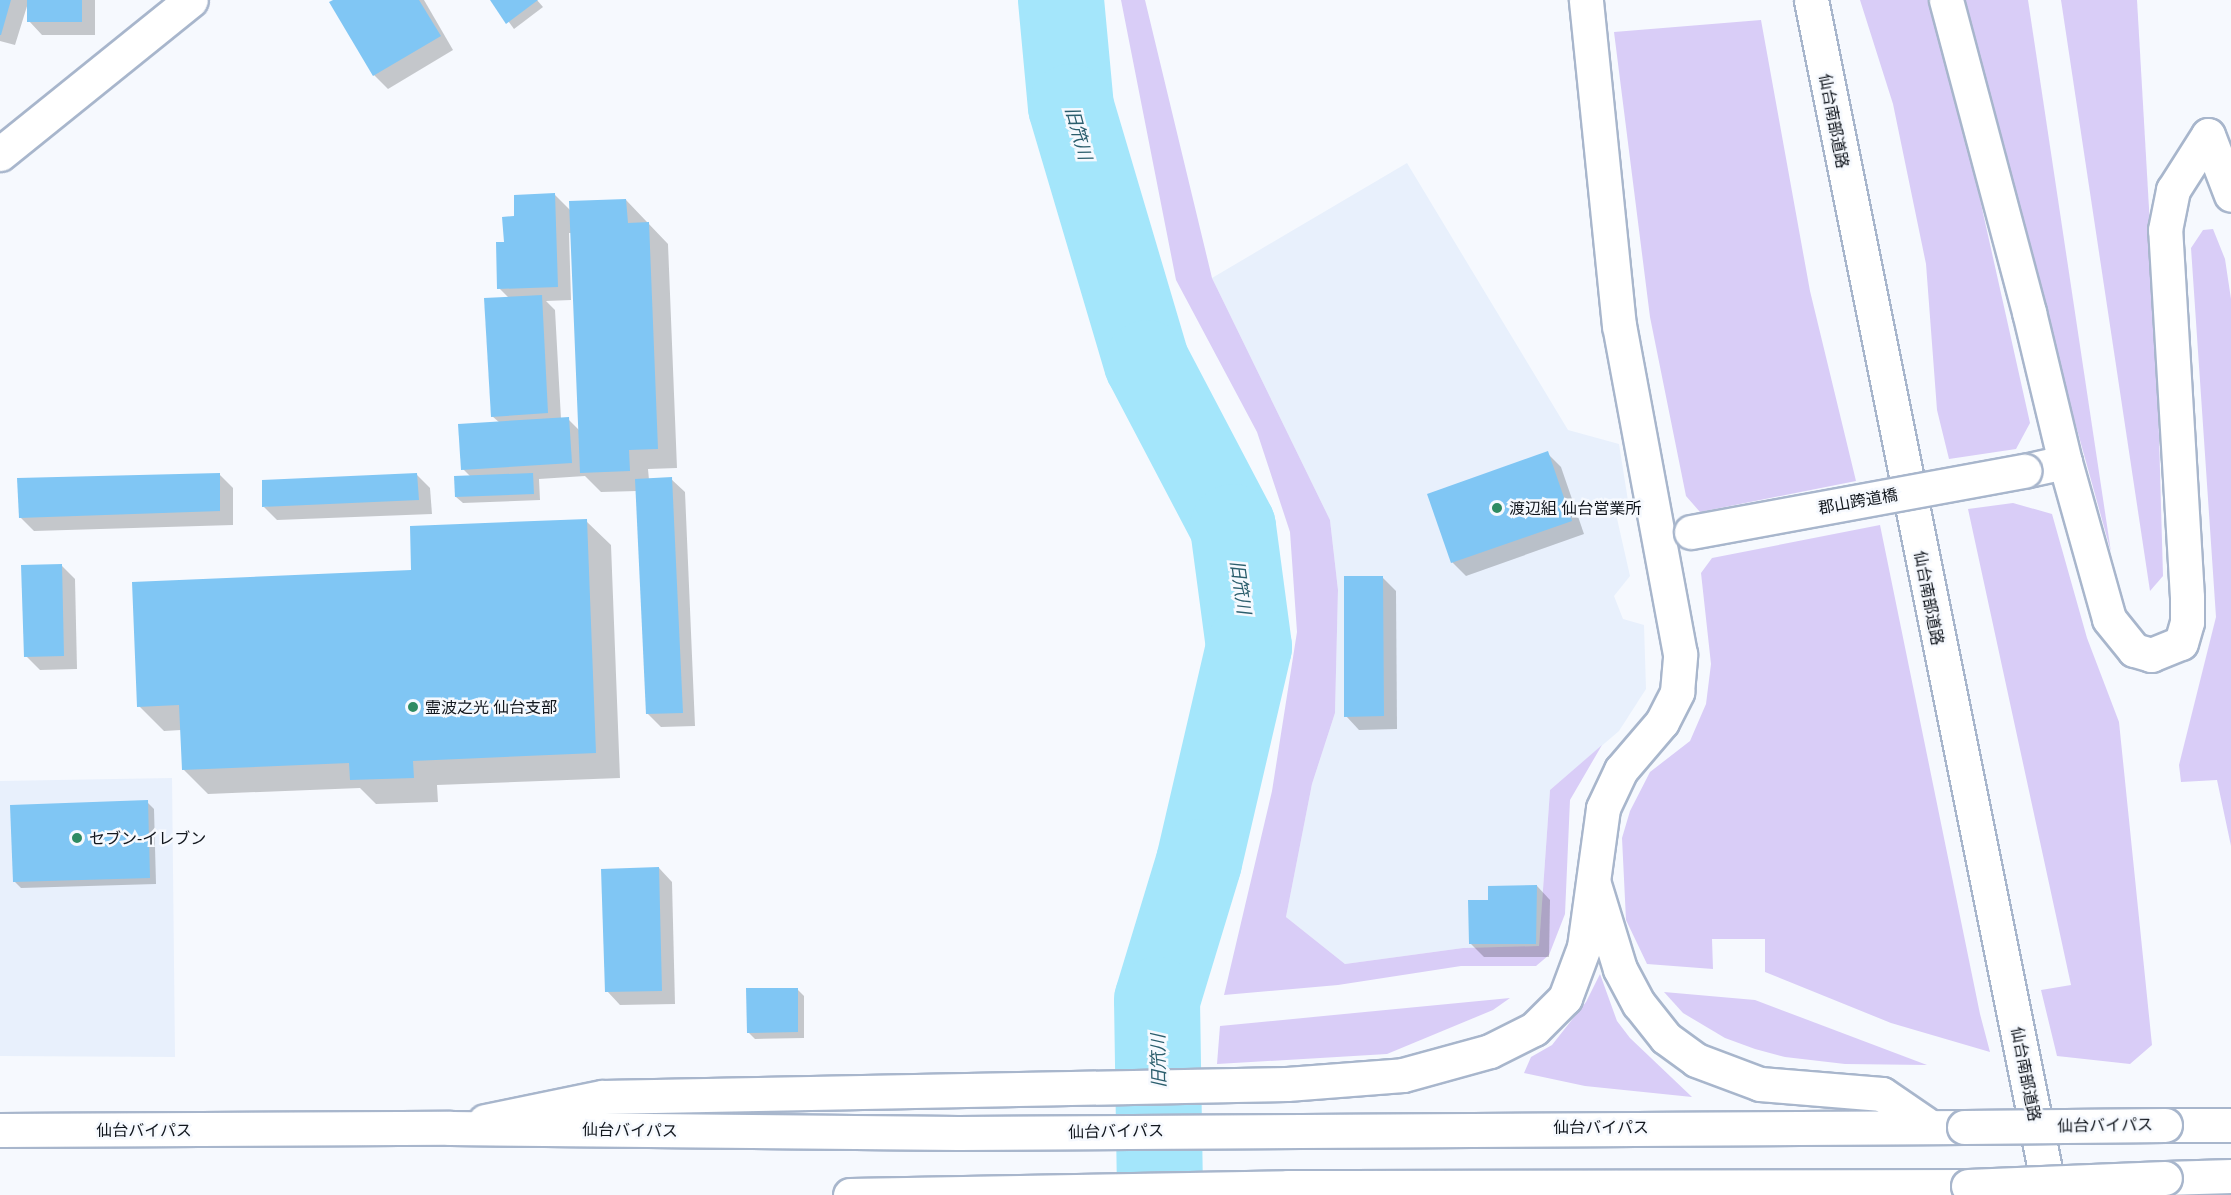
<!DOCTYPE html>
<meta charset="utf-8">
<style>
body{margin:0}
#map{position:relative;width:2231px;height:1195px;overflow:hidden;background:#f6f9fe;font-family:"Open Sans","Noto Sans JP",sans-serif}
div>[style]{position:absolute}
.built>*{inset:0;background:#e8f0fc}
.green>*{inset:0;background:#d9cdf7}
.shadow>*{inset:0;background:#0003}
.river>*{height:86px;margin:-43px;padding:0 43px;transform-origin:43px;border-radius:43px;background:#a4e6fb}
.building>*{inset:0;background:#80c6f4}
.roads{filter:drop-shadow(2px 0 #a8b6cc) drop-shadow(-2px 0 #a8b6cc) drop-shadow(0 2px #a8b6cc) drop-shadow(0 -2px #a8b6cc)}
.minor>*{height:33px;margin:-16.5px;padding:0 16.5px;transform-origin:16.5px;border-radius:16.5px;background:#fff}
.highway>*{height:33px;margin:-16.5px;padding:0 16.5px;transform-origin:16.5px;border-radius:16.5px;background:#fff}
.bridges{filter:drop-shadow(2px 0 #a8b6cc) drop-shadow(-2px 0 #a8b6cc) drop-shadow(0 2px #a8b6cc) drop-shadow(0 -2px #a8b6cc)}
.minor-bridge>*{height:33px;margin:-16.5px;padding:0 16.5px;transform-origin:16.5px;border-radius:16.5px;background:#fff}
.highway-bridge>*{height:33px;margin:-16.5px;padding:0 16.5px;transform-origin:16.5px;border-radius:16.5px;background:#fff}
.dots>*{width:16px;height:16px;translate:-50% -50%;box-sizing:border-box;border:3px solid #f6f9fe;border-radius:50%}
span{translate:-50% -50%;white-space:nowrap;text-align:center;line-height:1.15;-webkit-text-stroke:5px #f6f9fe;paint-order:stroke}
.street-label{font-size:16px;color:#11161d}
.poi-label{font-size:16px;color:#11161d}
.left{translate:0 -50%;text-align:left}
.water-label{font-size:18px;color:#2b5e6d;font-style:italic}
</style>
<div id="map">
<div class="built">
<i style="clip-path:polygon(1407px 163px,1568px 430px,1619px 444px,1629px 507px,1616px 514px,1630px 576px,1614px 596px,1623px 619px,1644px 625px,1646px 689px,1619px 731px,1550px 790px,1539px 946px,1463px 948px,1345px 964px,1286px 917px,1312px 784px,1335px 713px,1338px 590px,1330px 520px,1212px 278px)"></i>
<i style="clip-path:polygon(172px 778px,175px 1057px,0 1056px,0 781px)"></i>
</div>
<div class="green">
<i style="clip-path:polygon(1121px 0,1145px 0,1212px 278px,1330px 520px,1338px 590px,1335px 713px,1312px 784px,1286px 917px,1345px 964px,1463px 948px,1539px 946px,1550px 790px,1602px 745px,1570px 800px,1565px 914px,1549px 955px,1536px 966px,1461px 966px,1338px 985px,1224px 995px,1272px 791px,1297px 632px,1290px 532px,1257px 432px,1176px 280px)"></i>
<i style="clip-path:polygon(1860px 0,1928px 0,1960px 110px,2030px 423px,2016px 449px,1949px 459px,1937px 410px,1926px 264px,1893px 104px)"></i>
<i style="clip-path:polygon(1958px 0,2028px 0,2111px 552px)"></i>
<i style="clip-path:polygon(2061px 0,2137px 0,2156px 330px,2163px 576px,2150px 591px)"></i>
<i style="clip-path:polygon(1761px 20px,1810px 291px,1856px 481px,1700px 512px,1686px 496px,1650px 317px,1614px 32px)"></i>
<i style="clip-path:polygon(2213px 229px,2225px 259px,2231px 299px,2231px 846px,2217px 780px,2181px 782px,2179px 765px,2216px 617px,2191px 248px,2203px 230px)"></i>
<i style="clip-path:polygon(2013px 503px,2052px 514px,2087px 638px,2119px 722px,2152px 1045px,2130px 1064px,2057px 1056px,2041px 990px,2071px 985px,1968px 509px)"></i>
<i style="clip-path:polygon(1880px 525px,1980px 1014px,1990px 1052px,1891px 1023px,1765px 972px,1765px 939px,1712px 939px,1713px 969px,1647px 964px,1626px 920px,1622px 838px,1630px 811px,1650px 772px,1690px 741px,1706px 704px,1711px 664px,1701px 573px,1712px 558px)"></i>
<i style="clip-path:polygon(1600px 974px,1617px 1021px,1630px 1038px,1692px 1097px,1585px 1086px,1524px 1073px,1531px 1057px,1552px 1045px,1586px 1002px)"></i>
<i style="clip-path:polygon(1664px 992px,1755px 1000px,1927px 1065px,1845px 1064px,1785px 1057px,1755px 1049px,1725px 1038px,1683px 1013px)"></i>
<i style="clip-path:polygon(1510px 998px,1493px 1010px,1387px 1054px,1217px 1064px,1220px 1026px)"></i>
</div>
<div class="shadow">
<i style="clip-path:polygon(0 0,95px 0,95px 35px,42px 35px,29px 21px,28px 3px,15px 45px,0 41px)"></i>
<i style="clip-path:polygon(336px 0,424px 0,453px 50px,388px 89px,374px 75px)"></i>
<i style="clip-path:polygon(493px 0,537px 0,543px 7px,514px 29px)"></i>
<i style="clip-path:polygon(evenodd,555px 195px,571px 211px,626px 200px,668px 244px,677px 468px,648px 469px,649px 480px,671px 479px,685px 492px,695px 726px,661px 727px,647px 713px,637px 491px,601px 492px,585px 476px,539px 479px,540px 500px,463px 503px,456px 497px,471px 477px,463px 469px,500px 423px,492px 416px,509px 298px,499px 288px,505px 244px,516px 218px,555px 195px,569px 233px,572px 233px,580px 431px,568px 419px,561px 419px,555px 310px,546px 301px,571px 300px,569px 233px)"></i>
<i style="clip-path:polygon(1547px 453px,1561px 467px,1584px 534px,1466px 576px,1452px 562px)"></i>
<i style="clip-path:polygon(219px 474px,233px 488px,233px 525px,34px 531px,20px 517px)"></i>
<i style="clip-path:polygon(417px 475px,430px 488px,432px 514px,277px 520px,264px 507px)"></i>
<i style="clip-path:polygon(586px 521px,611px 545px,620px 778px,437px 785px,438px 802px,376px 804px,360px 788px,208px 794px,183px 769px,181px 730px,164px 731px,139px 706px,413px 572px)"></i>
<i style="clip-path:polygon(61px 565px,75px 579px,77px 669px,40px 670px,26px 656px)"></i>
<i style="clip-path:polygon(1383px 578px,1396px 591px,1397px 729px,1359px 730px,1346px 716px)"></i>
<i style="clip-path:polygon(147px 802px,154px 809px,156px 884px,21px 888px,14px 881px)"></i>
<i style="clip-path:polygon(659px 868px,672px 882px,675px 1004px,620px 1005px,607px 991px)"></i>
<i style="clip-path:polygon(1537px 886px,1550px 900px,1549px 957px,1484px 957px,1470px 943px,1489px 901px)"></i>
<i style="clip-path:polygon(797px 989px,804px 996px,804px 1038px,755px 1039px,748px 1032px)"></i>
</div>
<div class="river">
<i style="left:1061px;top:0;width:107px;rotate:84.7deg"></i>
<i style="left:1071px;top:107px;width:267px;rotate:73.5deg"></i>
<i style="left:1147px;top:363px;width:185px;rotate:62.3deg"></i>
<i style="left:1233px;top:527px;width:121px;rotate:82.4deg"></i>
<i style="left:1249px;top:647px;width:221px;rotate:103.1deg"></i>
<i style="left:1199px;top:862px;width:144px;rotate:106.9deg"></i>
<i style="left:1157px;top:1000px;width:195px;rotate:89.1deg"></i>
</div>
<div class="building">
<i style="clip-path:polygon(0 0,11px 0,1px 35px,0 35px)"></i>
<i style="clip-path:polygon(27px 0,82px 0,82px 22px,27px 22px)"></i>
<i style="clip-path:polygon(333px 0,419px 0,441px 36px,373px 76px,329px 2px)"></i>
<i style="clip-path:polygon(490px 0,538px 0,506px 24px)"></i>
<i style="clip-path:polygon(555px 193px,558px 287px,497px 289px,496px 242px,504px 242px,502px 217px,514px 216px,514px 195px)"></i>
<i style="clip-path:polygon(626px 199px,628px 223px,649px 222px,658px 449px,629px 450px,630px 471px,580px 473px,569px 201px)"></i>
<i style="clip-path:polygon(542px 295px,548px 413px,491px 417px,484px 298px)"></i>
<i style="clip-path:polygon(569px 417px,572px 463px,461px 470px,458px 424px)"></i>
<i style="clip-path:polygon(1548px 451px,1572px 521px,1451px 563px,1427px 494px)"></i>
<i style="clip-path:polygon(220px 473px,220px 511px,19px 518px,17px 478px)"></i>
<i style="clip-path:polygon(417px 473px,419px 500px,262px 507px,262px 480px)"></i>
<i style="clip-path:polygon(533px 473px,534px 494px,455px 497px,454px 476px)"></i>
<i style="clip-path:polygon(672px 477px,683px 713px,646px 714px,635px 479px)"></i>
<i style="clip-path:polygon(587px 519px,596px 753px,413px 761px,414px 778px,350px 780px,349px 763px,182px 770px,179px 705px,137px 707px,132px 582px,411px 570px,410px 526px)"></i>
<i style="clip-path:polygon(62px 564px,64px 656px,24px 657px,21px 565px)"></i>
<i style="clip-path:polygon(1344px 576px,1383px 576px,1384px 716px,1344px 717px)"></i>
<i style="clip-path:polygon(148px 800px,150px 878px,13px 882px,10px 805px)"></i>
<i style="clip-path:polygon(659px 867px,662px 991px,605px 992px,601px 869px)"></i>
<i style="clip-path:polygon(1537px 885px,1536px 944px,1469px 944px,1468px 900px,1488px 900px,1488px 886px)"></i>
<i style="clip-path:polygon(746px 988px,798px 988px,798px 1032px,747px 1033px)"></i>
</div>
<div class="roads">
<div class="minor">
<i style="left:1946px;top:0;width:323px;rotate:75.1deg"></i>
<i style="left:2029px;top:312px;width:154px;rotate:76.5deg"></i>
<i style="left:0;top:154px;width:245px;rotate:-38.9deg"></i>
<i style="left:2024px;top:471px;width:42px;rotate:-12.4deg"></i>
<i style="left:2065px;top:462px;width:163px;rotate:74.3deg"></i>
<i style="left:2109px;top:619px;width:40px;rotate:51deg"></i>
<i style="left:2134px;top:650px;width:18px;rotate:16deg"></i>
<i style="left:2151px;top:655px;width:32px;rotate:-22deg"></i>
<i style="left:2181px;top:643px;width:22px;rotate:-74deg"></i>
<i style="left:2187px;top:622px;width:25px;rotate:-90deg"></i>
<i style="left:2187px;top:597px;width:368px;rotate:-93.4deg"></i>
<i style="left:2165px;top:230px;width:41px;rotate:-78.7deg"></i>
<i style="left:2173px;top:190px;width:65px;rotate:-57.5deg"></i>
<i style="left:2208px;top:135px;width:64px;rotate:69deg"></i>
<i style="left:485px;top:1121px;width:119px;rotate:-11.6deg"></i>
<i style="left:602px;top:1097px;width:685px;rotate:-1.09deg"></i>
<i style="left:1287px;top:1084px;width:116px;rotate:-4.4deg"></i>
<i style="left:1403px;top:1075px;width:90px;rotate:-15.4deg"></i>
<i style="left:1490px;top:1051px;width:49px;rotate:-26.6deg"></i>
<i style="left:1534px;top:1029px;width:44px;rotate:-45deg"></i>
<i style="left:1565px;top:998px;width:54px;rotate:-69.6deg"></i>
<i style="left:1584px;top:947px;width:140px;rotate:-82.2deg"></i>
<i style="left:1603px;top:808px;width:42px;rotate:-64.7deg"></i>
<i style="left:1621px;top:770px;width:63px;rotate:-49.5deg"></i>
<i style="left:1662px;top:722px;width:34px;rotate:-63deg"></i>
<i style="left:1677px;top:692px;width:38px;rotate:-85deg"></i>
<i style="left:1680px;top:654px;width:334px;rotate:-100.5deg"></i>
<i style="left:1619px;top:326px;width:328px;rotate:-95.8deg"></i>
</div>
<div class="highway">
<i style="left:1811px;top:0;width:1219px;rotate:78.69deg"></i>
<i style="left:1594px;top:884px;width:89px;rotate:73deg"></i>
<i style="left:1620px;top:969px;width:40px;rotate:62deg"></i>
<i style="left:1639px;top:1004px;width:43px;rotate:51.5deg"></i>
<i style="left:1666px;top:1038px;width:37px;rotate:36deg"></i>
<i style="left:1696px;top:1060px;width:68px;rotate:20.6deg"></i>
<i style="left:1760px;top:1084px;width:122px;rotate:4.7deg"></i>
<i style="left:1882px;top:1094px;width:57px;rotate:34.2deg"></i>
<i style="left:2165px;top:1125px;width:66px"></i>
<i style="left:0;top:1130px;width:450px;rotate:-0.3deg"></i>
<i style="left:450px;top:1128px;width:508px;rotate:0.56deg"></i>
<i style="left:958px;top:1133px;width:1006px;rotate:-0.34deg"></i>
<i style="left:2165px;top:1178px;width:66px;rotate:-1.7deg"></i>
<i style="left:850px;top:1195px;width:438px;rotate:-1deg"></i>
<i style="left:1288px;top:1187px;width:680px;rotate:-0.08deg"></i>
</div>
</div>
<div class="bridges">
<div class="minor-bridge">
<i style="left:1691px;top:532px;width:339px;rotate:-10.4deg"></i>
</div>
<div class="highway-bridge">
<i style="left:1964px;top:1127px;width:201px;rotate:-0.6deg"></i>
<i style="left:1968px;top:1186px;width:197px;rotate:-2.3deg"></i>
</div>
</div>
<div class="dots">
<i style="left:1497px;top:508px;background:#2e8b62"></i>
<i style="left:413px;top:707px;background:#2e8b62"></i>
<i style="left:77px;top:838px;background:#2e8b62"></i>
</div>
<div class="street-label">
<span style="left:1834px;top:121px;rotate:79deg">仙台南部道路</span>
<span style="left:1858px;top:501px;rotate:-10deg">郡山跨道橋</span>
<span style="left:1929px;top:598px;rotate:79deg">仙台南部道路</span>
<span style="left:2026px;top:1074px;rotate:79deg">仙台南部道路</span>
<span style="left:2105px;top:1125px;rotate:-1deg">仙台バイパス</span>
<span style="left:1601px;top:1127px">仙台バイパス</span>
<span style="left:144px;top:1130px">仙台バイパス</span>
<span style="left:630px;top:1130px;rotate:1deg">仙台バイパス</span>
<span style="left:1116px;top:1131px;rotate:-1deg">仙台バイパス</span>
</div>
<div class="poi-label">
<span class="left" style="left:1509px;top:508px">渡辺組 仙台営業所</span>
<span class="left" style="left:425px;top:707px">霊波之光 仙台支部</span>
<span class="left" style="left:89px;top:838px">セブン-イレブン</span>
</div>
<div class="water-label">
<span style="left:1079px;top:133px;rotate:75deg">旧笊川</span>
<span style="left:1241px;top:587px;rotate:82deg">旧笊川</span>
<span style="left:1158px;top:1061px;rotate:-91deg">旧笊川</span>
</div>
</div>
